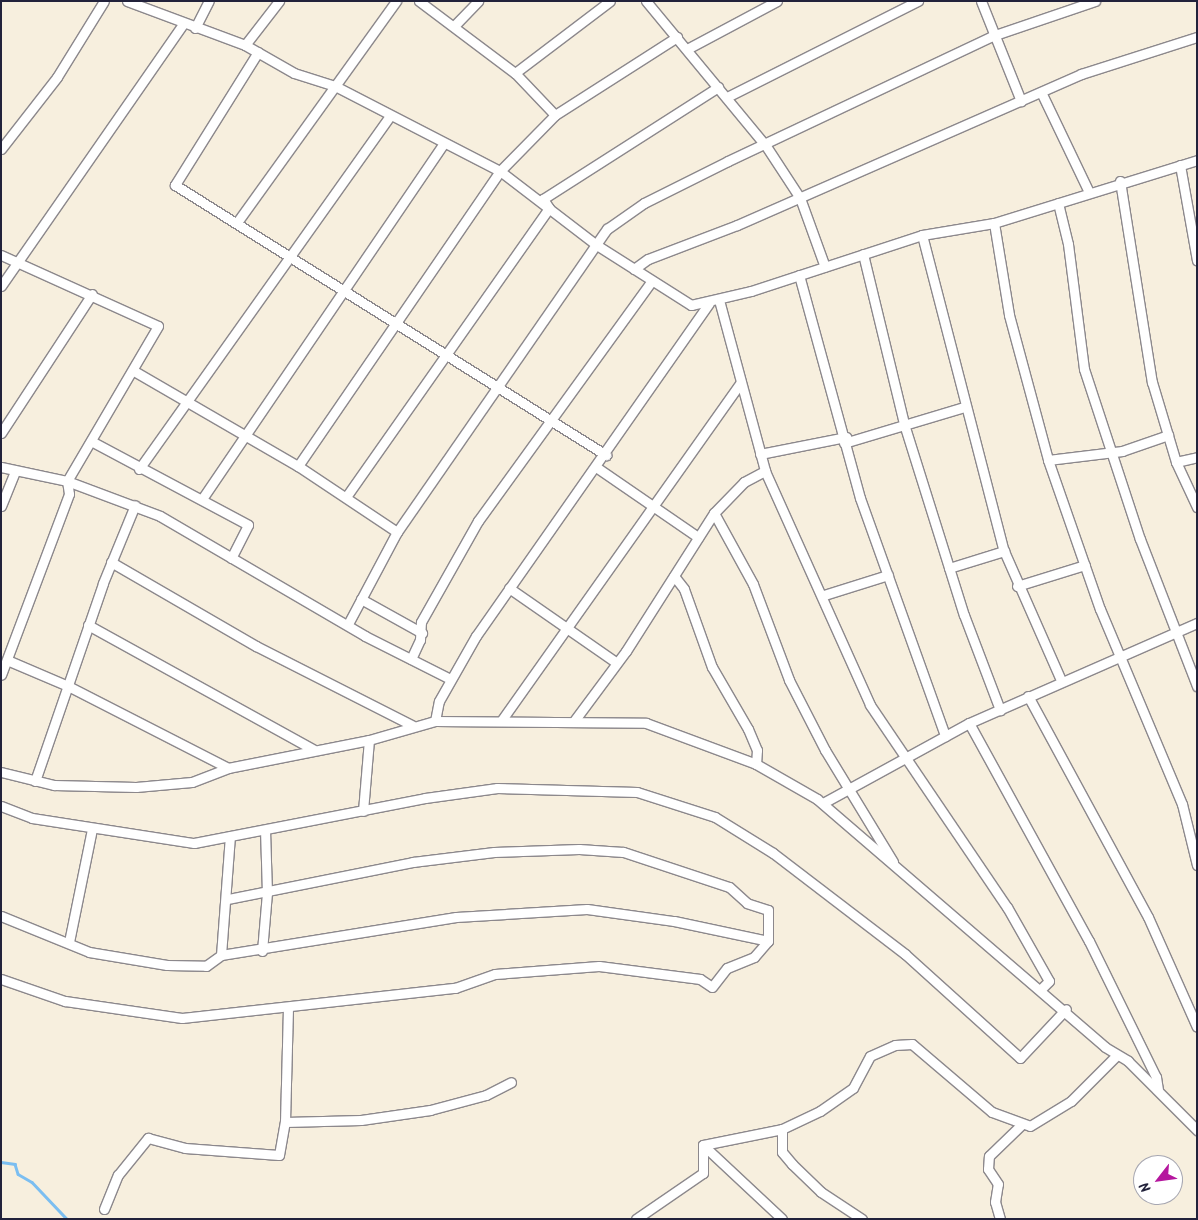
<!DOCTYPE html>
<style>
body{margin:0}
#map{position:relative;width:1198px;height:1220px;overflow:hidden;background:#f7efde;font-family:Kalam,sans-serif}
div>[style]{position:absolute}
.stream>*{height:2.5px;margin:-1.25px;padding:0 1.25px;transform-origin:1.25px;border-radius:1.25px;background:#7bbef1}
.roads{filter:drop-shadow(1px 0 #8c888c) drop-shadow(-1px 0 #8c888c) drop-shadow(0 1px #8c888c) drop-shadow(0 -1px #8c888c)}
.minor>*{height:9px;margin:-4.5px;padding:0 4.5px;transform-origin:4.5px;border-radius:4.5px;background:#fff}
span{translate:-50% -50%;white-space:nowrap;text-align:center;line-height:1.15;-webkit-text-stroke:4px #fff;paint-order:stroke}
.frame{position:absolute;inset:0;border:2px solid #22223b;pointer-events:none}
.north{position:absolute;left:1133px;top:1155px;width:50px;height:50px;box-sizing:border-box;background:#fff;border:1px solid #a7a7b1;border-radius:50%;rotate:240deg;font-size:14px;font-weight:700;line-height:20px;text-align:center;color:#22223b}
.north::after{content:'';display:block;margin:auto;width:18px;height:22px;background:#b5179e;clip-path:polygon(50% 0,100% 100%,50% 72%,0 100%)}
</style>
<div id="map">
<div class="stream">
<i style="left:1px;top:1162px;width:14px;rotate:8deg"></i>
<i style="left:15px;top:1164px;width:10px;rotate:73deg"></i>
<i style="left:18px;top:1174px;width:16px;rotate:30deg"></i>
<i style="left:32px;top:1182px;width:51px;rotate:46.6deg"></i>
</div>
<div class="roads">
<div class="minor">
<i style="left:127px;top:1px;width:126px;rotate:20.4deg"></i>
<i style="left:245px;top:45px;width:56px;rotate:29.7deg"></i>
<i style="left:294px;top:73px;width:43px;rotate:17.6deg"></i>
<i style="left:335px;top:86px;width:186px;rotate:27.3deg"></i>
<i style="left:500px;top:171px;width:120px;rotate:37.5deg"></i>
<i style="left:595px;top:244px;width:114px;rotate:32.4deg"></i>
<i style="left:691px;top:305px;width:62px;rotate:-13.1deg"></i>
<i style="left:751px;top:291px;width:180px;rotate:-18.1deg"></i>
<i style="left:922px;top:235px;width:73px;rotate:-9.5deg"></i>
<i style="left:994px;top:223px;width:213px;rotate:-17.2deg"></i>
<i style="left:419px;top:1px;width:120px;rotate:36.9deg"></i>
<i style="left:515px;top:73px;width:58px;rotate:46.4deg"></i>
<i style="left:646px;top:1px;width:188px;rotate:50.4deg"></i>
<i style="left:766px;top:146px;width:62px;rotate:56.8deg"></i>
<i style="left:800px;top:198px;width:73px;rotate:70.1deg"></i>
<i style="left:981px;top:1px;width:108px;rotate:68.2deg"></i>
<i style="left:454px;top:26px;width:35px;rotate:-46deg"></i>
<i style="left:195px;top:28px;width:30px;rotate:-63deg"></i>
<i style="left:245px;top:45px;width:56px;rotate:-52.3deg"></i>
<i style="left:687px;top:49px;width:102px;rotate:-28.1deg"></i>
<i style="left:258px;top:52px;width:157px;rotate:122deg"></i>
<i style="left:175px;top:185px;width:509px;rotate:32.07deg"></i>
<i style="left:515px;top:73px;width:119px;rotate:-37.2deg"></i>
<i style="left:1041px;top:92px;width:111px;rotate:64.4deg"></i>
<i style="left:727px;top:97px;width:214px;rotate:-26.7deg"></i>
<i style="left:1px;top:149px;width:91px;rotate:-52.1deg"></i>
<i style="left:57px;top:77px;width:89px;rotate:-58.3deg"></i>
<i style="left:1180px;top:165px;width:97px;rotate:79.9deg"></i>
<i style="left:1120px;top:181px;width:204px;rotate:81deg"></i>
<i style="left:1152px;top:382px;width:84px;rotate:73.3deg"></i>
<i style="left:1176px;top:462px;width:50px;rotate:65deg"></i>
<i style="left:1058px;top:203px;width:42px;rotate:76.3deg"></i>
<i style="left:1068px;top:244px;width:126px;rotate:82.7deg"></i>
<i style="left:1084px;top:369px;width:179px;rotate:71.8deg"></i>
<i style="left:1140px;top:539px;width:158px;rotate:68.8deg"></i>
<i style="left:238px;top:221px;width:271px;rotate:-54.3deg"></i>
<i style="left:994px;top:223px;width:93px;rotate:80.7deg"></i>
<i style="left:1009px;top:315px;width:150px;rotate:74.9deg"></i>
<i style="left:1048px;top:460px;width:158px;rotate:70.8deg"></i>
<i style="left:1100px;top:609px;width:212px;rotate:67.2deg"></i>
<i style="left:1182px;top:804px;width:63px;rotate:76.2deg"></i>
<i style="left:922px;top:235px;width:326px;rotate:75.5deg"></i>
<i style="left:1004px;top:551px;width:141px;rotate:66.2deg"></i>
<i style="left:863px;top:254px;width:175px;rotate:76.4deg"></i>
<i style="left:904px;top:424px;width:200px;rotate:72.6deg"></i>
<i style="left:964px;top:615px;width:102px;rotate:69.2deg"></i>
<i style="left:1px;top:255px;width:172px;rotate:24.3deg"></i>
<i style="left:158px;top:326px;width:180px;rotate:120.4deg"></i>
<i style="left:67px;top:481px;width:13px;rotate:81deg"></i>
<i style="left:69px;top:494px;width:193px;rotate:110.6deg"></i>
<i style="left:634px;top:269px;width:17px;rotate:-36deg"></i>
<i style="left:648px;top:259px;width:95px;rotate:-20.9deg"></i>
<i style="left:737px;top:225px;width:376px;rotate:-23.7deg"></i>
<i style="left:1081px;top:74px;width:122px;rotate:-17.7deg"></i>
<i style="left:799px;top:275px;width:231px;rotate:74.7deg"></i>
<i style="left:860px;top:498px;width:253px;rotate:70.3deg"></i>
<i style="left:1px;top:286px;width:319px;rotate:-55.2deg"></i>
<i style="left:719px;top:300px;width:177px;rotate:74.9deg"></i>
<i style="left:765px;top:471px;width:256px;rotate:65.8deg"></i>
<i style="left:870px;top:705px;width:244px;rotate:55.9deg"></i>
<i style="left:1007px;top:907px;width:85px;rotate:60.4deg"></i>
<i style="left:1049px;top:981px;width:11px;rotate:135deg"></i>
<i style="left:134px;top:371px;width:190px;rotate:30.1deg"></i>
<i style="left:298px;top:466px;width:119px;rotate:33.7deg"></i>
<i style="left:1px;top:433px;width:166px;rotate:-56.8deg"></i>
<i style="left:91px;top:441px;width:178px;rotate:28.1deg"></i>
<i style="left:248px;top:525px;width:37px;rotate:117deg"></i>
<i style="left:844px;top:443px;width:125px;rotate:-16.7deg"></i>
<i style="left:760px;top:454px;width:88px;rotate:-11.2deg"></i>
<i style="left:1048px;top:460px;width:75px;rotate:-6.9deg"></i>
<i style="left:1122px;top:451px;width:49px;rotate:-19.2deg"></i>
<i style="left:1176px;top:462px;width:22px;rotate:-13deg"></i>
<i style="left:298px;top:466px;width:358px;rotate:-55.6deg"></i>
<i style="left:500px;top:171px;width:78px;rotate:-45.5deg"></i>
<i style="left:555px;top:115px;width:145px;rotate:-32.6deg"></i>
<i style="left:1px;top:467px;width:67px;rotate:12deg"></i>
<i style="left:67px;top:481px;width:99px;rotate:20.6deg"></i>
<i style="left:160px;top:516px;width:238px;rotate:30.3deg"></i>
<i style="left:365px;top:636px;width:95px;rotate:26.8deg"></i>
<i style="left:596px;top:467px;width:124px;rotate:34.5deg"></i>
<i style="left:139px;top:469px;width:432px;rotate:-54.6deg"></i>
<i style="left:346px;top:497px;width:353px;rotate:-54.9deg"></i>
<i style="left:549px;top:208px;width:11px;rotate:-124deg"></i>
<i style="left:543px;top:199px;width:208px;rotate:-32.6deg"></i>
<i style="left:202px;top:499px;width:429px;rotate:-55.8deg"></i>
<i style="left:1px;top:506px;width:37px;rotate:-68deg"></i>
<i style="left:714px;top:513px;width:81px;rotate:61.2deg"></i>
<i style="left:753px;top:584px;width:103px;rotate:69.4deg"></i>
<i style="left:789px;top:680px;width:79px;rotate:62.8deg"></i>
<i style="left:825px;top:750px;width:131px;rotate:58.7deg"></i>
<i style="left:111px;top:562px;width:168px;rotate:30.1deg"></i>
<i style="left:256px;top:646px;width:175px;rotate:26.9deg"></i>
<i style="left:949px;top:568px;width:58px;rotate:-17.2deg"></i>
<i style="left:674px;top:576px;width:16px;rotate:52deg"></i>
<i style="left:684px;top:589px;width:83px;rotate:70.3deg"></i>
<i style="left:712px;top:667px;width:72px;rotate:59.9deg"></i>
<i style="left:748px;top:729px;width:23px;rotate:67deg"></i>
<i style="left:757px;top:750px;width:14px;rotate:94deg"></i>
<i style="left:1017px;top:586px;width:71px;rotate:-17.2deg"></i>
<i style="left:509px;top:588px;width:131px;rotate:34.8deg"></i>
<i style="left:824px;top:595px;width:67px;rotate:-17.4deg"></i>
<i style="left:361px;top:599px;width:70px;rotate:29.1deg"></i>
<i style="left:348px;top:624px;width:104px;rotate:-62deg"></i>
<i style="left:397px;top:532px;width:369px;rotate:-55.3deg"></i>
<i style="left:607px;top:229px;width:45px;rotate:-35.1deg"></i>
<i style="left:644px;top:203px;width:94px;rotate:-26.6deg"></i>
<i style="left:728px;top:161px;width:292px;rotate:-25.3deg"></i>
<i style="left:992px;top:36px;width:109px;rotate:-18.8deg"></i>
<i style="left:88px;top:625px;width:257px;rotate:28.9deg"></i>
<i style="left:411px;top:659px;width:21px;rotate:-65deg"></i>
<i style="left:420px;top:640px;width:18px;rotate:-87deg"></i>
<i style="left:421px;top:622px;width:116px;rotate:-60.6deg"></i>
<i style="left:478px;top:521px;width:296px;rotate:-54.1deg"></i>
<i style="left:7px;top:660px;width:66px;rotate:23.1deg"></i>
<i style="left:68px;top:686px;width:180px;rotate:27.1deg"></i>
<i style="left:1028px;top:696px;width:251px;rotate:61.5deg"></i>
<i style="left:1148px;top:917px;width:120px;rotate:66deg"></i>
<i style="left:435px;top:721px;width:20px;rotate:-79deg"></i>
<i style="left:439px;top:701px;width:75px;rotate:-60.4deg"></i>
<i style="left:476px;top:636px;width:406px;rotate:-55deg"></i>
<i style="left:501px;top:721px;width:415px;rotate:-54.7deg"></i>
<i style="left:574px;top:721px;width:87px;rotate:-53.4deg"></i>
<i style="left:626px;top:651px;width:164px;rotate:-57.5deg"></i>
<i style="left:714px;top:513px;width:43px;rotate:-45.9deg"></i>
<i style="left:744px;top:482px;width:24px;rotate:-28deg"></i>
<i style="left:969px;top:723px;width:249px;rotate:61.2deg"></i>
<i style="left:1089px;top:941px;width:152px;rotate:63.8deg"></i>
<i style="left:1156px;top:1077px;width:12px;rotate:81deg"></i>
<i style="left:1px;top:772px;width:55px;rotate:13.8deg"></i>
<i style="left:54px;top:785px;width:82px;rotate:1.4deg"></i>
<i style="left:136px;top:787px;width:56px;rotate:-5.1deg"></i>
<i style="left:192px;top:782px;width:39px;rotate:-21deg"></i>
<i style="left:228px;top:768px;width:144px;rotate:-11.2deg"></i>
<i style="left:369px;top:740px;width:69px;rotate:-16.1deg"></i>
<i style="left:435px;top:721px;width:211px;rotate:0.5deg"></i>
<i style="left:646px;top:723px;width:117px;rotate:20.4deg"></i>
<i style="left:756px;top:764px;width:70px;rotate:29.8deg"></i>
<i style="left:817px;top:799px;width:380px;rotate:40.7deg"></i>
<i style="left:1105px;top:1047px;width:27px;rotate:31deg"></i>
<i style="left:1128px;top:1061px;width:98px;rotate:45deg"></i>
<i style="left:35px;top:781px;width:209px;rotate:-71deg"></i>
<i style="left:103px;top:583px;width:84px;rotate:-67.7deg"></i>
<i style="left:823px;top:803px;width:166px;rotate:-28.7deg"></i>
<i style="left:969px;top:723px;width:249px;rotate:-23.7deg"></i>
<i style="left:1px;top:806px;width:33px;rotate:21deg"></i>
<i style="left:32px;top:818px;width:164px;rotate:8.8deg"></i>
<i style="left:194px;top:843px;width:235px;rotate:-11deg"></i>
<i style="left:425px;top:798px;width:73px;rotate:-7.9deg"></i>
<i style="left:497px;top:788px;width:140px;rotate:1.6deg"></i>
<i style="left:637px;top:792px;width:82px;rotate:17.8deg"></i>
<i style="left:715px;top:817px;width:68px;rotate:31.8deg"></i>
<i style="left:773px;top:853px;width:166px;rotate:37.4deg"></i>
<i style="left:905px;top:954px;width:155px;rotate:42.1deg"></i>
<i style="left:1020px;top:1058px;width:67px;rotate:-46.8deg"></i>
<i style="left:363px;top:811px;width:71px;rotate:-85.2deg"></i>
<i style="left:1px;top:916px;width:95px;rotate:22.2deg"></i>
<i style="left:89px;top:952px;width:79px;rotate:9.5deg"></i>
<i style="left:167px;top:965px;width:39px;rotate:1deg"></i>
<i style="left:206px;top:966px;width:19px;rotate:-36deg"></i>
<i style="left:221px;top:955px;width:238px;rotate:-9.2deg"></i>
<i style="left:456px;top:917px;width:131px;rotate:-3.5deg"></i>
<i style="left:587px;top:909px;width:88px;rotate:7.9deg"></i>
<i style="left:674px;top:921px;width:96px;rotate:12deg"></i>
<i style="left:69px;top:942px;width:115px;rotate:-78.5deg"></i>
<i style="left:262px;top:951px;width:58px;rotate:-85.1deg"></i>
<i style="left:267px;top:893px;width:62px;rotate:-91.8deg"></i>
<i style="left:221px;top:955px;width:119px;rotate:-85.7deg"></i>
<i style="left:1px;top:979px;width:68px;rotate:19deg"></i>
<i style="left:65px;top:1001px;width:118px;rotate:8.3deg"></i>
<i style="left:182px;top:1018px;width:275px;rotate:-6.3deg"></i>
<i style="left:455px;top:988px;width:42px;rotate:-19.3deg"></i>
<i style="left:495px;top:974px;width:104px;rotate:-4.4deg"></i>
<i style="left:599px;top:966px;width:102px;rotate:7.3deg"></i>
<i style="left:700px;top:979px;width:14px;rotate:34deg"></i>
<i style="left:712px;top:987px;width:24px;rotate:-52deg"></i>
<i style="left:727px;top:968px;width:29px;rotate:-22deg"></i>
<i style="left:754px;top:957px;width:21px;rotate:-49deg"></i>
<i style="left:768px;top:941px;width:31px;rotate:-90deg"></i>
<i style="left:768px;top:910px;width:22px;rotate:-162deg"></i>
<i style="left:747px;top:903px;width:24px;rotate:-138deg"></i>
<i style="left:729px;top:887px;width:112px;rotate:-161.7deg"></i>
<i style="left:623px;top:852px;width:44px;rotate:-176.1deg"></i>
<i style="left:579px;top:849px;width:85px;rotate:178deg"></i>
<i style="left:494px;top:852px;width:82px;rotate:173deg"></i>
<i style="left:413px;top:862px;width:190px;rotate:168.7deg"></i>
<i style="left:285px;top:1122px;width:76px;rotate:-1.5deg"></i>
<i style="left:361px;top:1120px;width:70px;rotate:-8.2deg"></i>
<i style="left:430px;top:1110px;width:58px;rotate:-15deg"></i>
<i style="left:486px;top:1095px;width:28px;rotate:-27deg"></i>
<i style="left:782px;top:1129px;width:23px;rotate:90deg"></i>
<i style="left:782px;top:1152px;width:16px;rotate:50deg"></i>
<i style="left:792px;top:1164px;width:40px;rotate:44deg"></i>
<i style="left:821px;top:1192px;width:49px;rotate:33.4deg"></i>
<i style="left:703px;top:1145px;width:81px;rotate:-11.4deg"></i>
<i style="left:782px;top:1129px;width:42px;rotate:-25.3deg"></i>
<i style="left:820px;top:1111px;width:40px;rotate:-34.9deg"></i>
<i style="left:853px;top:1088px;width:36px;rotate:-62deg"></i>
<i style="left:870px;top:1056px;width:27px;rotate:-24deg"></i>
<i style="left:895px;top:1045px;width:17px;rotate:-3deg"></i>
<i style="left:912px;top:1044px;width:105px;rotate:40.4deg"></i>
<i style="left:992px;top:1112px;width:40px;rotate:20.2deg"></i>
<i style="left:1030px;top:1126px;width:48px;rotate:-31.4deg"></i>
<i style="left:1071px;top:1101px;width:65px;rotate:-45deg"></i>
<i style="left:703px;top:1145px;width:108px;rotate:43.1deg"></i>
<i style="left:104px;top:1209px;width:37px;rotate:-68deg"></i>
<i style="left:118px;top:1175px;width:48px;rotate:-51deg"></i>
<i style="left:148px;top:1138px;width:38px;rotate:15deg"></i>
<i style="left:185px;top:1148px;width:94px;rotate:4.3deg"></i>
<i style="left:279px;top:1155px;width:34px;rotate:-80deg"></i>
<i style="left:285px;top:1122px;width:113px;rotate:-88.5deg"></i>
<i style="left:636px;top:1219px;width:81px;rotate:-34.5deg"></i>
<i style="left:703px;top:1173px;width:28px;rotate:-90deg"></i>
<i style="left:1000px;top:1219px;width:18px;rotate:-106deg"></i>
<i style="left:995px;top:1202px;width:18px;rotate:-81deg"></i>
<i style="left:998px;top:1184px;width:18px;rotate:-124deg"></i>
<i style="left:988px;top:1169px;width:13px;rotate:-86deg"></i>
<i style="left:989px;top:1156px;width:45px;rotate:-44.1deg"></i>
</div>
</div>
<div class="frame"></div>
<div class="north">N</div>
</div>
